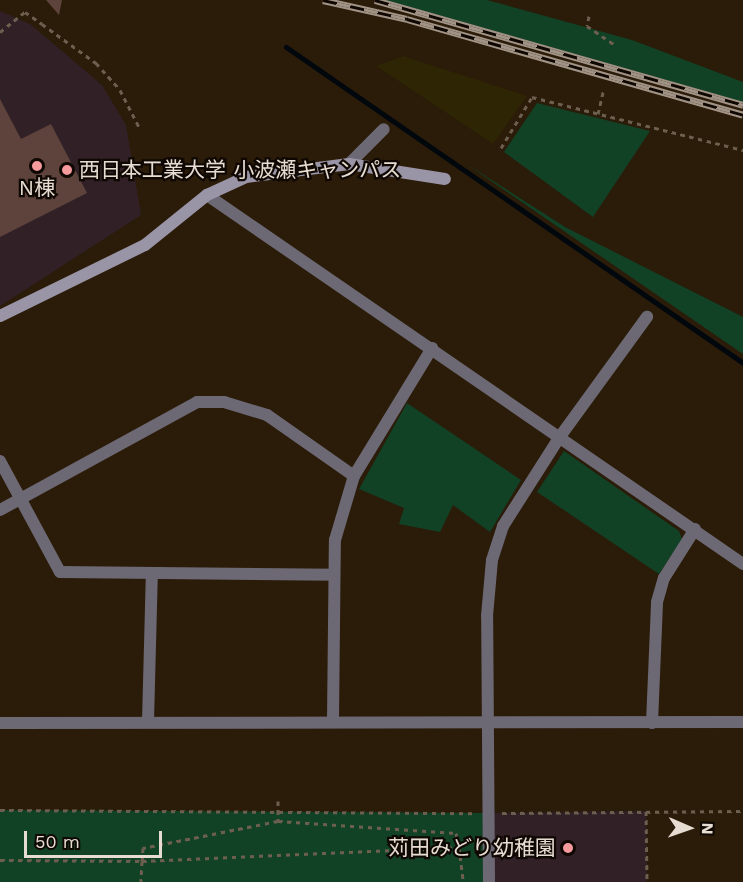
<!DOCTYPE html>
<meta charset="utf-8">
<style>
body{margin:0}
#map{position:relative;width:743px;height:882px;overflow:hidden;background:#2b1b09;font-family:"Work Sans","Noto Sans JP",sans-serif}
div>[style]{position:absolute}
.education>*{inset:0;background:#322027}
.green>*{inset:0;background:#114226}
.sand>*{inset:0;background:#2d2504}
.stream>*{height:5px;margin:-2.5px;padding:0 2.5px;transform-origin:2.5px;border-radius:2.5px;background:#00070d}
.building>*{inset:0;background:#5d433b}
.path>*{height:3px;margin-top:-1.5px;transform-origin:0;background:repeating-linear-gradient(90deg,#6d5f50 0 4.5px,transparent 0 9px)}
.street>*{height:12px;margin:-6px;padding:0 6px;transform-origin:6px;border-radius:6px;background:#6c6974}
.secondary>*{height:12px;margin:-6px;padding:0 6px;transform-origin:6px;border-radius:6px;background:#9994a6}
.rail>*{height:7px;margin-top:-3.5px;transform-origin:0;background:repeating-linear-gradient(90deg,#0e0702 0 14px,#a19487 0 28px);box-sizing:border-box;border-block:2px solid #a19487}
.dots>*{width:16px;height:16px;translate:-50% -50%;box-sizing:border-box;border:3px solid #0e0702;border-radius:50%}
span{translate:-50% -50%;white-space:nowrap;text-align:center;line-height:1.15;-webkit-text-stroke:4.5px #0e0702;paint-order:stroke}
.poi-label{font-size:21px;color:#e7dcd1}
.left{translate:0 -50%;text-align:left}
.right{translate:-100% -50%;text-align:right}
.north{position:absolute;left:659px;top:798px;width:60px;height:60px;-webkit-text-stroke:4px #0e0702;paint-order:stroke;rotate:92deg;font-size:16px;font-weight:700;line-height:24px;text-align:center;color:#e7dcd1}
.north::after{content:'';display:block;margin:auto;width:21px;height:27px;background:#e7dcd1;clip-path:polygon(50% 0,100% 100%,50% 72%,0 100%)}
.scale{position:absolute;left:24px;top:831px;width:138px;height:27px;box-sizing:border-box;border:3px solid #e7dcd1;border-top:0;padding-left:8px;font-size:18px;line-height:21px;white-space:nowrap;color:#e7dcd1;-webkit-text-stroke:4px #0e0702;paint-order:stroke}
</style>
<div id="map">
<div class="education">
<i style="clip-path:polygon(0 11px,30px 24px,102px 85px,126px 125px,141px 215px,0 306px)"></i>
<i style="clip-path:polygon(646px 811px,647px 882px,489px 882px,489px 813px)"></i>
</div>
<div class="green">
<i style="clip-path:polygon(385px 0,487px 0,632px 40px,743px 82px,743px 102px)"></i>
<i style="clip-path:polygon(537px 103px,650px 131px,593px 217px,504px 152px)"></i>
<i style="clip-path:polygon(465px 163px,565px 227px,743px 317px,743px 354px)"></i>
<i style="clip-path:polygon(407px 403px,521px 480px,490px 532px,453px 505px,440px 532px,399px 524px,404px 508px,359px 489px)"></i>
<i style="clip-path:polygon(564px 451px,679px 531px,682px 539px,659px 574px,537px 492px)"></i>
<i style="clip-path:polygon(0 810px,489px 813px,489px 882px,0 882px)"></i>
</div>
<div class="sand">
<i style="clip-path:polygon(403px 56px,527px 96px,493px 144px,376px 66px)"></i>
</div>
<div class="stream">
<i style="left:286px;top:47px;width:556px;rotate:34.66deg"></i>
</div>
<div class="building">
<i style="clip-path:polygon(46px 0,62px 0,59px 15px)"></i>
<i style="clip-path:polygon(0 99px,21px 139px,51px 124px,87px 193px,0 237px)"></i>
</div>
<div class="path">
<i style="left:589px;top:16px;width:10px;rotate:101deg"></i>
<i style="left:587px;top:26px;width:32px;rotate:34deg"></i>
<i style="left:0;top:32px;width:32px;rotate:-39deg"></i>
<i style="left:25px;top:12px;width:21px;rotate:35deg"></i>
<i style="left:42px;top:24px;width:67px;rotate:35.8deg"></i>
<i style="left:96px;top:63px;width:36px;rotate:48deg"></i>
<i style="left:120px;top:90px;width:42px;rotate:62.8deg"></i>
<i style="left:598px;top:114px;width:26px;rotate:-77deg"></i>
<i style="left:501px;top:148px;width:60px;rotate:-58.7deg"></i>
<i style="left:532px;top:97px;width:218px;rotate:14.1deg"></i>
<i style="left:278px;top:801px;width:20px;rotate:90deg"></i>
<i style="left:278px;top:821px;width:178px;rotate:3.9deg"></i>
<i style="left:456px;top:833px;width:14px;rotate:78deg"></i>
<i style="left:0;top:810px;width:474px;rotate:0.4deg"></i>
<i style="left:646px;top:811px;width:71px;rotate:89.2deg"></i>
<i style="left:502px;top:813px;width:241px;rotate:-0.5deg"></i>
<i style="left:278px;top:821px;width:138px;rotate:168.7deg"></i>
<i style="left:143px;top:848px;width:13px;rotate:94deg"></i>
<i style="left:142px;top:861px;width:317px;rotate:-2.5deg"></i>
<i style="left:459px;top:847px;width:35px;rotate:83deg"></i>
<i style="left:0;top:860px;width:142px;rotate:0.4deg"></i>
<i style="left:142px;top:861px;width:21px;rotate:93deg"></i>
</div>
<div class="street">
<i style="left:349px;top:164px;width:49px;rotate:-45deg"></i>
<i style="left:207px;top:195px;width:651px;rotate:34.54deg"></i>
<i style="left:0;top:461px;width:126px;rotate:61.6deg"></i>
<i style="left:60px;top:572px;width:274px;rotate:0.6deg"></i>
<i style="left:0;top:510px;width:225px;rotate:-28.7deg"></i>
<i style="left:197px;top:402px;width:27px"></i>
<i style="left:224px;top:402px;width:45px;rotate:16.8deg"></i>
<i style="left:267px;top:415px;width:106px;rotate:35deg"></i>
<i style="left:333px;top:720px;width:180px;rotate:-89.4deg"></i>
<i style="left:335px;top:540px;width:67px;rotate:-73.5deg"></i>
<i style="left:354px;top:476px;width:150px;rotate:-58.6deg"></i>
<i style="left:148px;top:721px;width:148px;rotate:-88.5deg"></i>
<i style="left:0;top:723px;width:743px;rotate:-0.08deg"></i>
<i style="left:652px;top:723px;width:121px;rotate:-87.6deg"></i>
<i style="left:657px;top:602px;width:25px;rotate:-74deg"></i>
<i style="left:664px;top:578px;width:58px;rotate:-57.7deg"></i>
<i style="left:489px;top:882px;width:266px;rotate:-90.4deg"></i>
<i style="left:487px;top:616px;width:56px;rotate:-84.9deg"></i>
<i style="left:492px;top:560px;width:36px;rotate:-72deg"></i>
<i style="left:503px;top:526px;width:104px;rotate:-57.5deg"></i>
<i style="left:559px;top:438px;width:150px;rotate:-54deg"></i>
</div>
<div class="secondary">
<i style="left:0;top:316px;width:161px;rotate:-26.1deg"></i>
<i style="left:145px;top:245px;width:80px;rotate:-38.9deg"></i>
<i style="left:207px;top:195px;width:43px;rotate:-24.8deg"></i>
<i style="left:246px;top:177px;width:104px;rotate:-7.2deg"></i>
<i style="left:349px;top:164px;width:97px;rotate:8.9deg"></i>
</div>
<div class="rail">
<i style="left:323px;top:0;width:86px;rotate:12.7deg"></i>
<i style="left:407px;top:19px;width:349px;rotate:15.9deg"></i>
<i style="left:375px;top:0;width:383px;rotate:15.9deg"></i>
</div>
<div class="dots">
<i style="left:37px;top:166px;background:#f59b9d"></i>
<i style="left:67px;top:170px;background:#f59b9d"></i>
<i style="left:568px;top:848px;background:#f59b9d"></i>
</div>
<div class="poi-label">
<span class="left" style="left:79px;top:170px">西日本工業大学 小波瀬キャンパス</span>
<span style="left:37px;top:188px">N棟</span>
<span class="right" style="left:556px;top:848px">苅田みどり幼稚園</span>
</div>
<div class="north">N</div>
<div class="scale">50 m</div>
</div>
